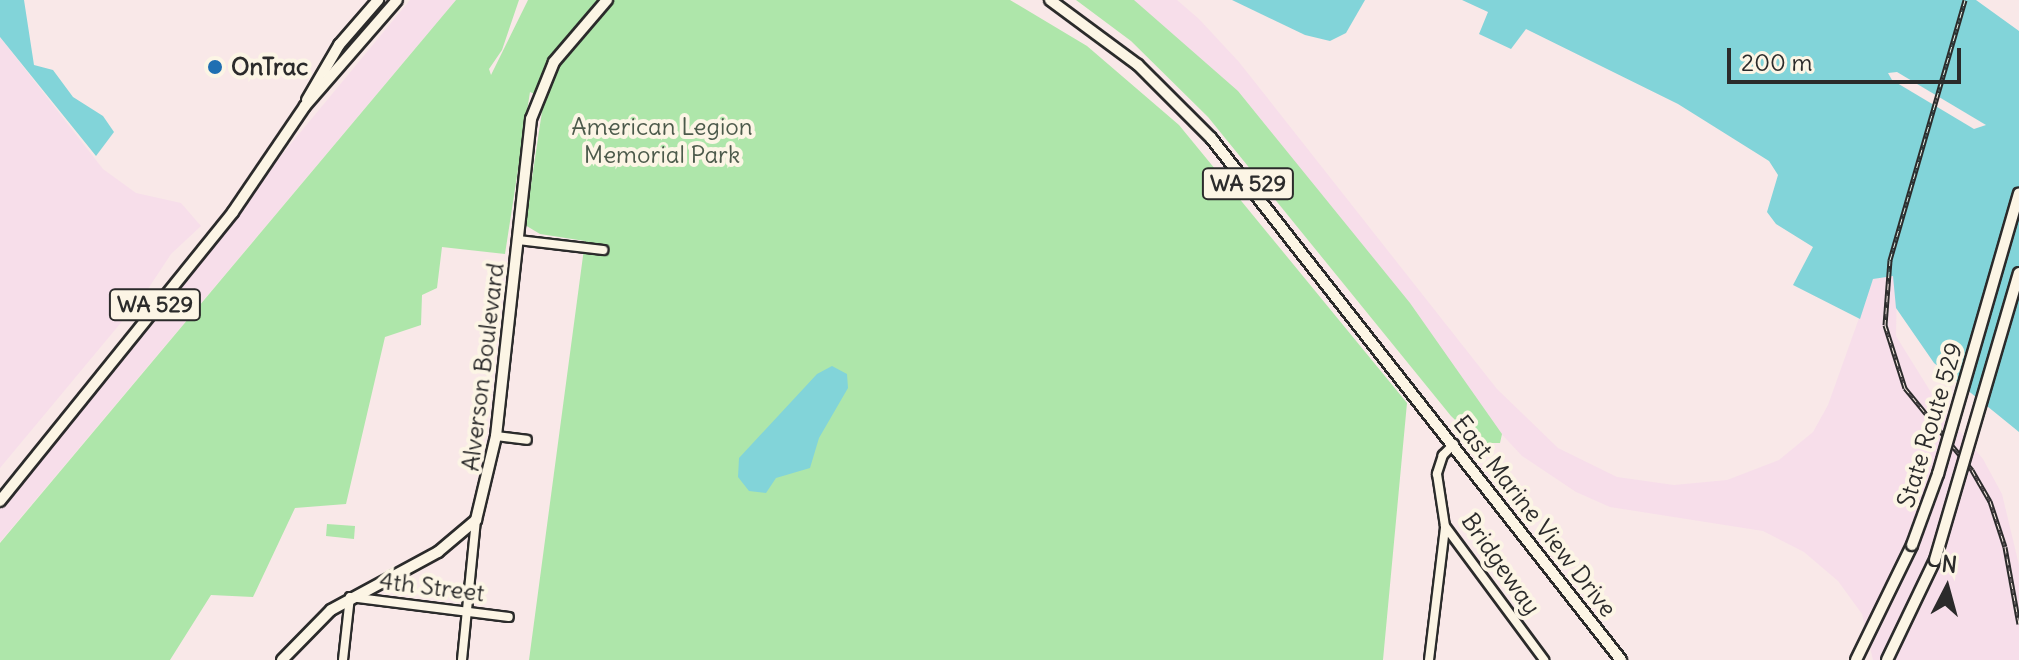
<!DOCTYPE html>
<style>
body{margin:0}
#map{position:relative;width:2019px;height:660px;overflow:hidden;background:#f9e8e8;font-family:Delius,sans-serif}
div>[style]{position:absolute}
.built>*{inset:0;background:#f7deea}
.green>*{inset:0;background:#aee6aa}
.water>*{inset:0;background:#82d4d9}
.pier>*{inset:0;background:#f9e8e8}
.roads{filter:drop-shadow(2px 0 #2b2b2b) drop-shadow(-2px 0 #2b2b2b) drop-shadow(0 2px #2b2b2b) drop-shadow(0 -2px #2b2b2b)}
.minor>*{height:8px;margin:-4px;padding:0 4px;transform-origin:4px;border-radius:4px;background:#fcf5e5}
.major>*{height:10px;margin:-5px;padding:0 5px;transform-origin:5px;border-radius:5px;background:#fcf5e5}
.rail>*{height:5px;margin-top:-2.5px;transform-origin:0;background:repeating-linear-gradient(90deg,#fcf5e5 0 6px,#2b2b2b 0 12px);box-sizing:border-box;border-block:2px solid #2b2b2b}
.bridges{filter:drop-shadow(2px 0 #2b2b2b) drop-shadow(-2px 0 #2b2b2b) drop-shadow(0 2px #2b2b2b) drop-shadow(0 -2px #2b2b2b)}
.major-bridge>*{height:10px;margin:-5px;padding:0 5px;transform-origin:5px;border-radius:5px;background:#fcf5e5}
.dots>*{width:22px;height:22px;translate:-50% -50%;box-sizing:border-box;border:4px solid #fcf5e5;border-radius:50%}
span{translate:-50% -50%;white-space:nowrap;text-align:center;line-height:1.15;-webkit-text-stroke:8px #fcf5e5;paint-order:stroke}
.shield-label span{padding:2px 6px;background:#fcf5e5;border:2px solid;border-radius:6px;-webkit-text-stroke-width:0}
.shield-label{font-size:22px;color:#2b2b2b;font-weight:700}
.poi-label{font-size:24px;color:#2b2b2b;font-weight:700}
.left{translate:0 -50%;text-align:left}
.park-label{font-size:24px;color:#4c5a4b}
.street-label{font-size:24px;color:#2b2b2b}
.north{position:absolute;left:1907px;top:548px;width:80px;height:80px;-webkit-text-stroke:6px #fcf5e5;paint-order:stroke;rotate:6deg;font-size:22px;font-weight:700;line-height:32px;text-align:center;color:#2b2b2b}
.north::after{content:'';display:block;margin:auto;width:28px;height:36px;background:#2b2b2b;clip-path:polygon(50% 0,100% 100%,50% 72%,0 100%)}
.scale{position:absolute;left:1727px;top:48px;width:234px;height:36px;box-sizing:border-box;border:4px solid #2b2b2b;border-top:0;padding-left:10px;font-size:24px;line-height:28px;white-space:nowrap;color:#2b2b2b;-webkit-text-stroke:6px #fcf5e5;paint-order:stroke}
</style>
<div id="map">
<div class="built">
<i style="clip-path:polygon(410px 0,456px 0,0 542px,0 495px)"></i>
<i style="clip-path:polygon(1102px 0,1177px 0,1199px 19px,1239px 62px,1497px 389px,1558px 448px,1617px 477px,1674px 485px,1727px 480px,1779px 460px,1813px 432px,1828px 405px,1873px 279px,1893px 276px,1897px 284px,1896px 336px,1942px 410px,1983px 459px,2002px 494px,2019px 565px,2019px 660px,1873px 660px,1862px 614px,1838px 581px,1804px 552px,1763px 531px,1610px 507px,1576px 492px,1522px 456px,1496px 428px,1414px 309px,1238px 91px)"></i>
<i style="clip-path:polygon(0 37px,103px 169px,136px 193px,181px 203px,201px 226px,171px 254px,144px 295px,0 468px)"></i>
</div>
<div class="green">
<i style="clip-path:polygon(456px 0,519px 0,502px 50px,489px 69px,491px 75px,528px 0,1010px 0,1087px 46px,1179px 125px,1407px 403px,1383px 660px,529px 660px,585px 241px,540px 234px,525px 225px,544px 98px,530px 92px,505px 254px,442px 247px,437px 288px,422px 295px,421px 325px,385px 337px,346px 504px,295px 508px,253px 597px,211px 595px,170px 660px,0 660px,0 543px)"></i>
<i style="clip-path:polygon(1076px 0,1134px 0,1238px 91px,1410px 303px,1502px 434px,1500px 443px,1479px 443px,1451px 416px,1208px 117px,1131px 41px)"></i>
<i style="clip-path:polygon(327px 524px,355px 526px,354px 539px,326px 536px)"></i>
</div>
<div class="water">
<i style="clip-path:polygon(0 0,24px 0,34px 65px,53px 70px,73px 97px,103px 116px,114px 132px,96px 156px,0 37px)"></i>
<i style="clip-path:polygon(1232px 0,1365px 0,1346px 33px,1330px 41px,1305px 35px)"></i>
<i style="clip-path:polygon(1462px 0,1976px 0,2019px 31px,2019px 432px,1934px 363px,1896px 308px,1893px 276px,1873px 279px,1860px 319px,1793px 285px,1813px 247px,1776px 224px,1767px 212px,1778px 175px,1769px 161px,1678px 104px,1526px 29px,1511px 49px,1479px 34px,1488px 12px)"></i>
<i style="clip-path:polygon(832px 366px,847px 374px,848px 388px,819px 438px,810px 468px,776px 478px,766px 493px,749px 491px,738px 477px,739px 458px,817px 374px)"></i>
</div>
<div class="pier">
<i style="clip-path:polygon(1897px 72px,1986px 125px,1974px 129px,1892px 80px,1888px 73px)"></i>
</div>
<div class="roads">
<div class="minor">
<i style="left:518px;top:240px;width:86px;rotate:6.7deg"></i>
<i style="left:496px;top:436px;width:31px;rotate:7deg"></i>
<i style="left:1454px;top:444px;width:16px;rotate:135deg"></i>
<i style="left:1443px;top:455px;width:20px;rotate:108deg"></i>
<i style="left:1437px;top:474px;width:53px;rotate:81.3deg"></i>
<i style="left:1445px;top:526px;width:167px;rotate:53.5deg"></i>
<i style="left:343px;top:660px;width:63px;rotate:-83.7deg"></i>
<i style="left:350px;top:597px;width:160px;rotate:7.2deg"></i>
<i style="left:462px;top:660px;width:141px;rotate:-84.3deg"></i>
<i style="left:1429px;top:660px;width:134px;rotate:-83.1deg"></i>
</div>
<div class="major">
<i style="left:1050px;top:0;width:109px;rotate:36.5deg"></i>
<i style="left:1138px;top:65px;width:103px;rotate:45deg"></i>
<i style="left:1211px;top:138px;width:664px;rotate:51.85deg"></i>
<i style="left:307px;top:100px;width:64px;rotate:-59.8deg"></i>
<i style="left:339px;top:45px;width:60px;rotate:-49.1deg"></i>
<i style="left:0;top:501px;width:371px;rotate:-51.1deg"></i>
<i style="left:233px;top:212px;width:128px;rotate:-55.8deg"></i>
<i style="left:305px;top:106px;width:140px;rotate:-49deg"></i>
<i style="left:282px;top:660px;width:70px;rotate:-45.6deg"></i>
<i style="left:331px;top:610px;width:122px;rotate:-28.5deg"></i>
<i style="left:438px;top:552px;width:50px;rotate:-40.1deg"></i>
<i style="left:476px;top:520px;width:86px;rotate:-76.6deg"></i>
<i style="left:496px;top:436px;width:319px;rotate:-83.7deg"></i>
<i style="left:531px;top:119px;width:61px;rotate:-68deg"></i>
<i style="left:554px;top:62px;width:82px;rotate:-49.5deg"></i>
<i style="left:1856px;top:660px;width:128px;rotate:-64deg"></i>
<i style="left:1887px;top:660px;width:111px;rotate:-64.4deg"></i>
</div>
</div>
<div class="rail">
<i style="left:1965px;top:0;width:271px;rotate:106.1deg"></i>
<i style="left:1890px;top:260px;width:65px;rotate:94.4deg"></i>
<i style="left:1885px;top:325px;width:66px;rotate:72.4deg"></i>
<i style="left:1905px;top:388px;width:106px;rotate:50.7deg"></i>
<i style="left:1972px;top:470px;width:36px;rotate:60deg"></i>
<i style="left:1990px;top:501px;width:48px;rotate:71.9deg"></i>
<i style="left:2005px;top:547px;width:78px;rotate:79.7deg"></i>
</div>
<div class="bridges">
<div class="major-bridge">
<i style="left:1912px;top:545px;width:76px;rotate:-69.9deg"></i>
<i style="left:1938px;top:474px;width:292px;rotate:-73.9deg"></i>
<i style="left:1935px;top:560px;width:299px;rotate:-73.7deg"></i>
</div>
</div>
<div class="dots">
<i style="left:215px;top:67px;background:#1f6fb2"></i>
</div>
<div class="shield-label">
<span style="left:1248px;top:184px">WA 529</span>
<span style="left:155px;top:305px">WA 529</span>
</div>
<div class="poi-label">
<span class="left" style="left:231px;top:67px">OnTrac</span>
</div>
<div class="park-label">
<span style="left:662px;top:141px">American Legion<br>Memorial Park</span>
</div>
<div class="street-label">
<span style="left:483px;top:367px;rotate:-83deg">Alverson Boulevard</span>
<span style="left:1930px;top:425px;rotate:-73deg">State Route 529</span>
<span style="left:1535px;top:516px;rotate:52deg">East Marine View Drive</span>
<span style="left:1501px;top:564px;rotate:55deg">Bridgeway</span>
<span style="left:432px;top:587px;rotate:7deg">4th Street</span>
</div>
<div class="north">N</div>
<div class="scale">200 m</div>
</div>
